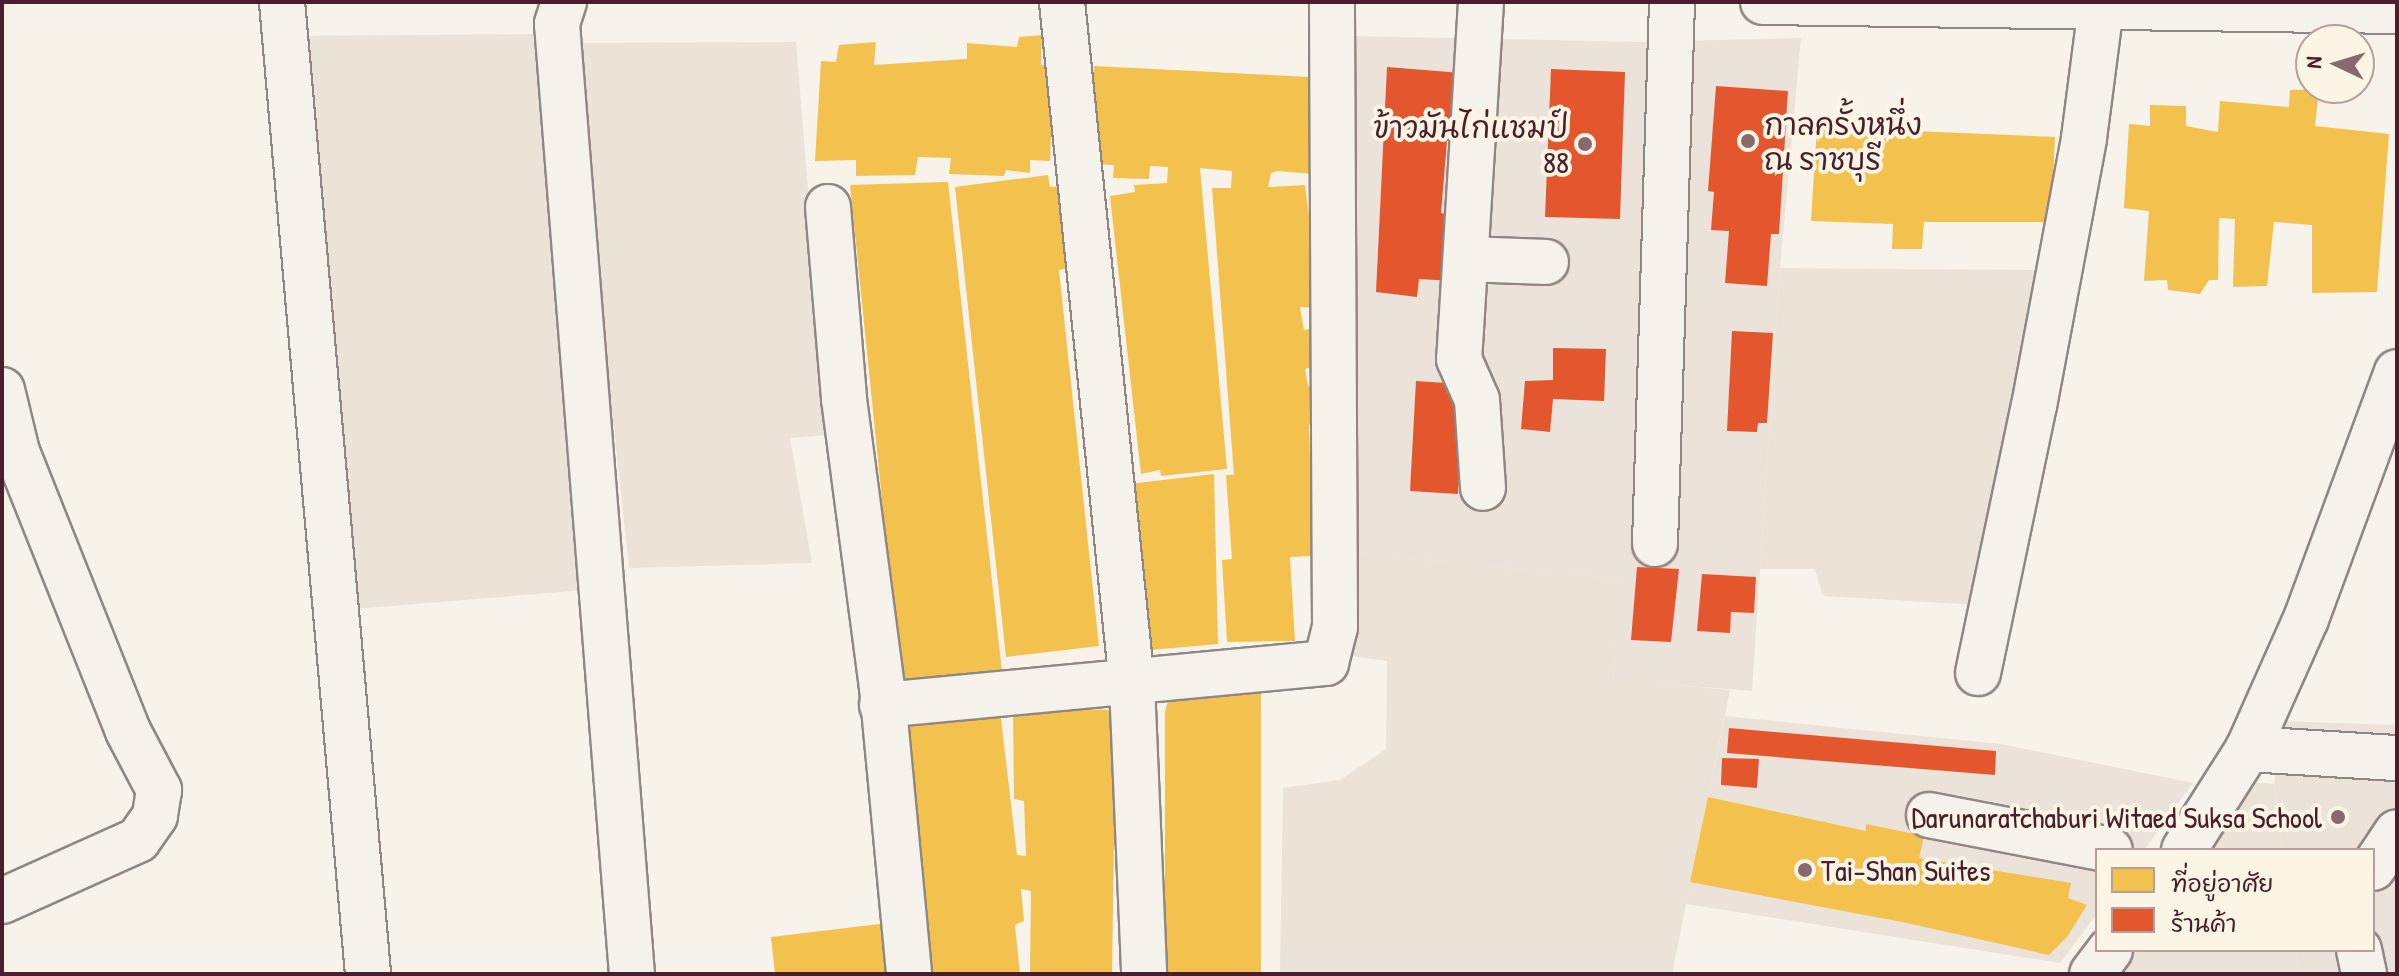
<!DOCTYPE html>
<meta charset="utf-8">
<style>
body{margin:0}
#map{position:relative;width:2399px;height:976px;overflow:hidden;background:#f7f3ea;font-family:"Patrick Hand","Playpen Sans Thai",sans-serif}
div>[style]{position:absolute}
.built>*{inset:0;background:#ebe3d9}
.green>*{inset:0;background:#ebe2d8}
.homes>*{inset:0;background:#f2c14e}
.shops>*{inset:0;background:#e4572e}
.roads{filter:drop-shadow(2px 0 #908684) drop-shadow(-2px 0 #908684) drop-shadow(0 2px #908684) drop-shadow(0 -2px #908684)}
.minor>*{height:44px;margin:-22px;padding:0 22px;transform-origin:22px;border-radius:22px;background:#f5f2ec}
.dots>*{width:22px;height:22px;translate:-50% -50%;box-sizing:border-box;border:4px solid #fcf5e5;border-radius:50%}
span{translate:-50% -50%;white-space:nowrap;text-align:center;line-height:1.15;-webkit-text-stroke:8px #fcf5e5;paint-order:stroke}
.poi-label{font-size:30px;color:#4a1f2b}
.left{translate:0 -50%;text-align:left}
.right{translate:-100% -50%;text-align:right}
.frame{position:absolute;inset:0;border:4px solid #4a1f2b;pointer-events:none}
.legend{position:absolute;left:2095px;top:848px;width:280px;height:104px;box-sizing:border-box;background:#fcf5e5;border:2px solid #b59f9b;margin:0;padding:10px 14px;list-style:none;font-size:24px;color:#4a1f2b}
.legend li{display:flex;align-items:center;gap:16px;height:40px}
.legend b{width:40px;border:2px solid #b59f9b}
.north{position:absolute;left:2295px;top:24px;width:80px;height:80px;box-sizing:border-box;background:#fcf5e5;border:2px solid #b59f9b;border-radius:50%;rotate:274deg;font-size:22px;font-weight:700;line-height:32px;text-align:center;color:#4a1f2b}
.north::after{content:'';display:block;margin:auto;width:28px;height:36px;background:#87696e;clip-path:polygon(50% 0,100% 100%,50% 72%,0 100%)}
</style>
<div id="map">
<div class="built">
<i style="clip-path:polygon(1355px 36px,1640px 42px,1801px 38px,1780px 268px,1752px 691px,1613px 680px,1620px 579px,1356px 553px)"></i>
<i style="clip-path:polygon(1725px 716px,2001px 744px,2193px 783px,2144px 850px,2097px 850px,2097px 914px,2060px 963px,1686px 904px)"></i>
<i style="clip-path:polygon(2282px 721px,2397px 725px,2397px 974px,2299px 974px,2296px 950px,2373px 950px,2373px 850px,2283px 850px,2274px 784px)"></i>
</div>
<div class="green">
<i style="clip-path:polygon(533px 34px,585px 590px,354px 609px,293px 36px)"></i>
<i style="clip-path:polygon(796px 42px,828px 435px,790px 438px,812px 563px,629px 568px,573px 43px)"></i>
<i style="clip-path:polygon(1780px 268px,2045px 270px,1978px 605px,1823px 596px,1815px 569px,1760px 569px)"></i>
<i style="clip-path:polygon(1356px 553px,1621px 579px,1613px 679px,1730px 690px,1672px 974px,1280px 974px,1283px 788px,1340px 780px,1386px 749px,1387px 661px,1346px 655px)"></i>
<i style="clip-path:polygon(2251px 782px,2274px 784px,2283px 850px,2208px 850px)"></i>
<i style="clip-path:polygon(2134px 950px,2296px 950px,2299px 974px,2116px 974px)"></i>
</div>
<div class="homes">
<i style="clip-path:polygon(1042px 35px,1041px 65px,1054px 66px,1050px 161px,1030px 160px,1030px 173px,1006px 170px,1004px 176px,949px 174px,951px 158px,918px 157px,915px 175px,856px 176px,856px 160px,815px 161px,821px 61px,836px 62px,839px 45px,876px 42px,874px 65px,967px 59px,967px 43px,1017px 47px,1019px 37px)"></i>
<i style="clip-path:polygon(1094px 66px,1329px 78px,1324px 175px,1278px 171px,1271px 173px,1268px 187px,1305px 185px,1321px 308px,1300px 307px,1304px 330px,1317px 327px,1317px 366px,1305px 369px,1308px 386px,1315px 388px,1319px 423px,1309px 425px,1313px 556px,1290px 557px,1295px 641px,1227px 642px,1222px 560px,1232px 559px,1226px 475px,1234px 475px,1212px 188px,1231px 188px,1232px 171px,1200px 168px,1227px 469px,1161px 476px,1160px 470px,1141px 474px,1110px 196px,1135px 192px,1134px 185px,1167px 183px,1168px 167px,1150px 166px,1149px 179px,1113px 178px,1114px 165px,1088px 164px)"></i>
<i style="clip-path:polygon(2319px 89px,2315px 126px,2389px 134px,2377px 292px,2312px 293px,2312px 225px,2274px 222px,2267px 286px,2233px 287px,2235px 219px,2219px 218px,2218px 280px,2209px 280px,2200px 294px,2168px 290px,2167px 280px,2144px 281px,2149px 211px,2124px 208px,2129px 124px,2150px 126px,2150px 105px,2186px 106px,2186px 126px,2218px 132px,2220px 101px,2289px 107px,2290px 90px)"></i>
<i style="clip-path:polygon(1817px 127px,2055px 137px,2051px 222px,1924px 222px,1922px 249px,1892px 249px,1893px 224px,1811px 221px)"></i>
<i style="clip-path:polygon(1048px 175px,1050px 187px,1065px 186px,1074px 267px,1059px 270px,1099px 646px,1006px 657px,955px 187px)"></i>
<i style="clip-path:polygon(948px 182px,1002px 672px,901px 686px,850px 185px)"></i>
<i style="clip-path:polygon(1214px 474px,1218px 644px,1151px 650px,1129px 484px)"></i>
<i style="clip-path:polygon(1261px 684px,1261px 974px,1165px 974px,1165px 712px,1169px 697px)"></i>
<i style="clip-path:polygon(1013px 708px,1116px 710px,1112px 974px,1030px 974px,1031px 891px,1021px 889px,1024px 921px,1015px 925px,1020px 974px,932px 974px,908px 713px,1000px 710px,1017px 855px,1026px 856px,1024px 801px,1014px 799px)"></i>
<i style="clip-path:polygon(1708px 797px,1866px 831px,1866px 824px,1924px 836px,1919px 858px,2071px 883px,2068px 898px,2087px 905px,2067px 937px,2049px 955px,1907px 923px,1690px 882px)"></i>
<i style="clip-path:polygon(888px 923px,895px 974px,775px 974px,771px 937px)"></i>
</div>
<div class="shops">
<i style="clip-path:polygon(1387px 67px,1474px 74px,1464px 142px,1447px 141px,1441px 213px,1458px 216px,1454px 281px,1419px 279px,1417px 297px,1376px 292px)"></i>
<i style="clip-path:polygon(1551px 69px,1625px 72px,1620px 219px,1545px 217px)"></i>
<i style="clip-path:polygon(1716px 86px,1788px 91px,1779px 234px,1771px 234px,1767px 286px,1725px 283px,1729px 231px,1711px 230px,1714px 192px,1708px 191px)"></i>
<i style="clip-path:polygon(1732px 331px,1773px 333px,1767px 423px,1758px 423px,1757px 432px,1727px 431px)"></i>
<i style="clip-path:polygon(1553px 348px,1606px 349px,1604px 401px,1553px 399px,1550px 432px,1521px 429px,1525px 381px,1553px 380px)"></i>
<i style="clip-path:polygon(1416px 381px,1461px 384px,1458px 494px,1410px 491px)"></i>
<i style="clip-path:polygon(1637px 567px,1679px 569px,1671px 642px,1631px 640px)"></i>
<i style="clip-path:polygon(1702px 574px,1756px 577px,1754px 613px,1731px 612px,1730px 633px,1697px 631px)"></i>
<i style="clip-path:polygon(1729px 728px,1996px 751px,1995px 775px,1727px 753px)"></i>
<i style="clip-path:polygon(1722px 758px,1759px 759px,1757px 788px,1721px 785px)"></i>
</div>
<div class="roads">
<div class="minor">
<i style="left:282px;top:2px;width:976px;rotate:84.94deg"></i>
<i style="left:564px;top:2px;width:23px;rotate:108deg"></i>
<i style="left:557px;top:24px;width:953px;rotate:85.49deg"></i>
<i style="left:1062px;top:2px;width:686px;rotate:84.14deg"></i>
<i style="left:1132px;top:684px;width:290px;rotate:87.6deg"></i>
<i style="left:1481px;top:2px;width:358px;rotate:93.5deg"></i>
<i style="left:1459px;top:359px;width:45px;rotate:66.3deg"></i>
<i style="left:1477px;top:400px;width:88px;rotate:86.1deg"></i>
<i style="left:1763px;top:2px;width:634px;rotate:0.81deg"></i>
<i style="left:828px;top:207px;width:193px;rotate:85.2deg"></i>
<i style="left:844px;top:399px;width:290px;rotate:82.5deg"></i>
<i style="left:882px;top:687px;width:288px;rotate:84.6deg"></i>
<i style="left:1466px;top:259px;width:80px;rotate:2.1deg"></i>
<i style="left:2px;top:390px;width:64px;rotate:76.4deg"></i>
<i style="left:17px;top:452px;width:300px;rotate:68.3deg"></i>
<i style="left:128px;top:731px;width:67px;rotate:62.3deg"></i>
<i style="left:159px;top:790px;width:26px;rotate:99deg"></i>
<i style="left:155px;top:816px;width:29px;rotate:125deg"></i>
<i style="left:138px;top:840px;width:149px;rotate:155.8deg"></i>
<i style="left:1655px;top:544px;width:542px;rotate:-88.2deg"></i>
<i style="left:1978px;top:673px;width:273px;rotate:-78.2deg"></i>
<i style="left:2034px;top:406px;width:273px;rotate:-79.4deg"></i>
<i style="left:2084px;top:138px;width:132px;rotate:-82.6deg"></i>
<i style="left:882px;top:705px;width:446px;rotate:-5.4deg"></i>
<i style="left:1326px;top:663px;width:37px;rotate:-76deg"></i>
<i style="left:1335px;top:627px;width:625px;rotate:-90.28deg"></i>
<i style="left:2248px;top:749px;width:149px;rotate:3.5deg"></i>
<i style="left:1929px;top:815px;width:184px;rotate:10.9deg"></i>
<i style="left:2184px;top:850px;width:120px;rotate:-57.6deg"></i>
<i style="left:2248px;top:749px;width:142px;rotate:-66deg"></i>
<i style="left:2306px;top:619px;width:263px;rotate:-69.8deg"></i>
<i style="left:2373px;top:868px;width:43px;rotate:-56.3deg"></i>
<i style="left:2359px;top:950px;width:25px;rotate:78deg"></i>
<i style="left:2092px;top:974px;width:30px;rotate:-53deg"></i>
</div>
</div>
<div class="dots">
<i style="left:1748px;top:141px;background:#87696e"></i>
<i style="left:1585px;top:144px;background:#87696e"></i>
<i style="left:2338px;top:817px;background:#87696e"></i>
<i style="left:1805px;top:870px;background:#87696e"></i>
</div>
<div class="poi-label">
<span class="left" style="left:1764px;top:141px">กาลครั้งหนึ่ง<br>ณ ราชบุรี</span>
<span class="right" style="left:1569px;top:144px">ข้าวมันไก่แชมป์<br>88</span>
<span class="right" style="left:2322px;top:817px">Darunaratchaburi Witaed Suksa School</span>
<span class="left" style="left:1821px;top:870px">Tai-Shan Suites</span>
</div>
<div class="frame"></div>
<ul class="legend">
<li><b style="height:22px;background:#f2c14e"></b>ที่อยู่อาศัย</li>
<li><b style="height:22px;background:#e4572e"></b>ร้านค้า</li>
</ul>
<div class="north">N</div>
</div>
